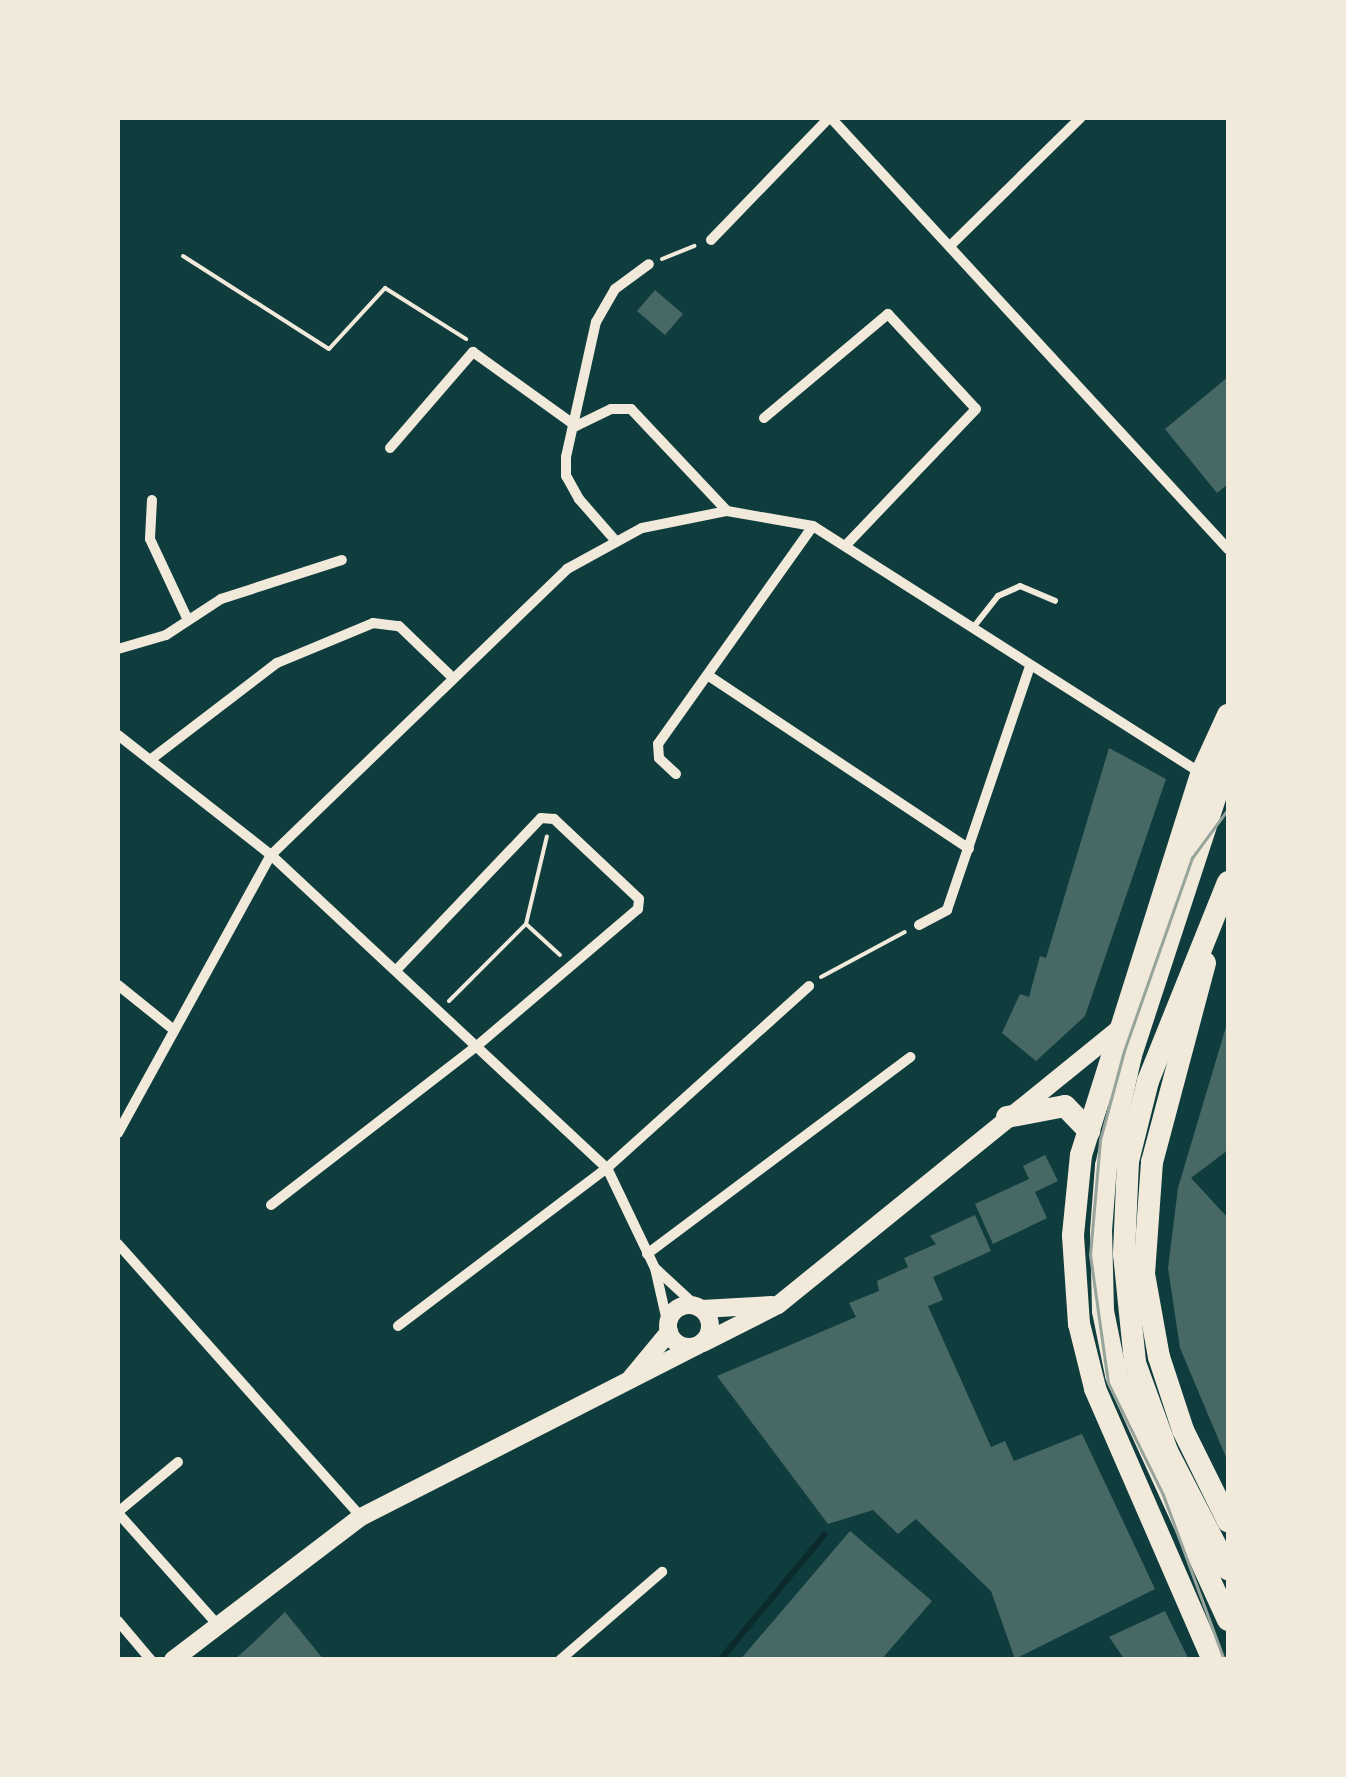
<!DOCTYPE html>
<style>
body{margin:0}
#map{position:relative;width:1346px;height:1777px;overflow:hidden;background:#0f3d3e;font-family:"IBM Plex Serif",serif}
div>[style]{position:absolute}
.stream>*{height:6px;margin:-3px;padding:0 3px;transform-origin:3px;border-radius:3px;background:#0a2a2b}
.building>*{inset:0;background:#486865}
.path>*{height:4px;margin:-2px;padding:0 2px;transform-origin:2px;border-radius:2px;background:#f1e9da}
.service>*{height:6px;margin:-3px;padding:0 3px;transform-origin:3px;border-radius:3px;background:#f1e9da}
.minor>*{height:10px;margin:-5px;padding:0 5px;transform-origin:5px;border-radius:5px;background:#f1e9da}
.tertiary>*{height:18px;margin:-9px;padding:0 9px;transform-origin:9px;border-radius:9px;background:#f1e9da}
.tertiary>.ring{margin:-9px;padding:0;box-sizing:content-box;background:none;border:18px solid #f1e9da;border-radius:50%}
.primary>*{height:22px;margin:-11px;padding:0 11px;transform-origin:11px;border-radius:11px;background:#f1e9da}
.tram>*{height:2.5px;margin:-1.25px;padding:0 1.25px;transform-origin:1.25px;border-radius:1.25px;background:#97a49c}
span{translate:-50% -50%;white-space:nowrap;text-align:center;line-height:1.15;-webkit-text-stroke:10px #f1e9da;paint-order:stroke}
.frame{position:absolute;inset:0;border:120px solid #f1e9da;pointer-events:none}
</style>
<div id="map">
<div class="stream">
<i style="left:720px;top:1660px;width:163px;rotate:-50.2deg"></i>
</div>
<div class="building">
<i style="clip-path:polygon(655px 290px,683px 314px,665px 335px,637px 311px)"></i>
<i style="clip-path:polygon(1228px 377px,1228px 484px,1217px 493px,1165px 429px)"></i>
<i style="clip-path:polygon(1109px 748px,1166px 779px,1085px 1016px,1036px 1061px,1002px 1033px,1020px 994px,1029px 997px,1040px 956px,1046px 958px)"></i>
<i style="clip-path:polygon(1228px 1020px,1228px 1150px,1191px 1178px,1228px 1218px,1228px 1462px,1180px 1348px,1168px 1268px,1178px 1188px)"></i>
<i style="clip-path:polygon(1045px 1155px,1058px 1181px,1035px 1192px,1047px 1218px,993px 1244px,975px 1204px,1029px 1179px,1023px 1166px)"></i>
<i style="clip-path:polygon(975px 1215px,991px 1251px,933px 1277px,943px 1300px,928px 1306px,991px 1447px,1005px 1441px,1014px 1461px,1082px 1434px,1155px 1589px,1015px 1659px,991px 1591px,916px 1519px,898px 1534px,873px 1510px,828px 1524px,717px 1376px,856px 1317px,849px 1303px,879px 1291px,877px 1281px,908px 1267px,904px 1258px,936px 1244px,930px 1236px)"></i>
<i style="clip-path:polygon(850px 1531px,932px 1601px,881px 1660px,740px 1660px)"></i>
<i style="clip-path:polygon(1165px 1611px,1189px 1660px,1125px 1660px,1109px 1637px)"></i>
<i style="clip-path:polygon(285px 1612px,324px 1660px,234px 1660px,253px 1643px)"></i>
</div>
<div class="path">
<i style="left:183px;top:256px;width:173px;rotate:32.5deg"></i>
<i style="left:329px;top:349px;width:83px;rotate:-47.4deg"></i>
<i style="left:385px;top:288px;width:96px;rotate:32.2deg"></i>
<i style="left:662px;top:259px;width:35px;rotate:-22deg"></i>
<i style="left:526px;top:924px;width:90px;rotate:-76.6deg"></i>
<i style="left:821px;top:977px;width:95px;rotate:-28.2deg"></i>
<i style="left:449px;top:1001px;width:109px;rotate:-45deg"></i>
<i style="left:526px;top:924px;width:46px;rotate:42.4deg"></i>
</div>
<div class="service">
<i style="left:972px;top:629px;width:42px;rotate:-51.8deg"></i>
<i style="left:998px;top:596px;width:24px;rotate:-24deg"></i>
<i style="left:1020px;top:586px;width:38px;rotate:23deg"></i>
</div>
<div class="minor">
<i style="left:831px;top:118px;width:586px;rotate:47.35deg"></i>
<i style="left:711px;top:240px;width:170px;rotate:-46deg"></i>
<i style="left:952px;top:244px;width:180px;rotate:-44.5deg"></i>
<i style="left:764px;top:418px;width:162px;rotate:-40deg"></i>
<i style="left:888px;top:314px;width:129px;rotate:47.2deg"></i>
<i style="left:976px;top:409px;width:187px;rotate:133.7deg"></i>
<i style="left:390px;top:448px;width:127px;rotate:-49.2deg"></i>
<i style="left:473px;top:352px;width:127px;rotate:35.7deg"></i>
<i style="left:576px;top:426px;width:39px;rotate:-26deg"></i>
<i style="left:611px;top:409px;width:20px"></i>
<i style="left:631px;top:409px;width:140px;rotate:46.7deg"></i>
<i style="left:152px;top:500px;width:39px;rotate:93deg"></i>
<i style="left:150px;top:539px;width:89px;rotate:64.9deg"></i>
<i style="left:614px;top:539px;width:53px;rotate:-131.2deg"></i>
<i style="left:579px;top:499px;width:26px;rotate:-119deg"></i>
<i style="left:566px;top:476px;width:19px;rotate:-90deg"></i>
<i style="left:566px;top:457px;width:138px;rotate:-77.5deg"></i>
<i style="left:596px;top:322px;width:38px;rotate:-60deg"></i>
<i style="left:615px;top:289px;width:42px;rotate:-36.3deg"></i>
<i style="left:118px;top:649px;width:50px;rotate:-16.3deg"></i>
<i style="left:166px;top:635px;width:66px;rotate:-33.2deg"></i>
<i style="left:221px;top:599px;width:127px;rotate:-17.9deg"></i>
<i style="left:709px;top:676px;width:312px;rotate:33.6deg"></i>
<i style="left:118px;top:735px;width:194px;rotate:38.1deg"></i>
<i style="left:271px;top:855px;width:459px;rotate:43deg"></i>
<i style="left:607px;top:1168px;width:111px;rotate:64.4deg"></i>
<i style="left:655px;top:1268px;width:58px;rotate:77.2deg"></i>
<i style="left:150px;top:760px;width:160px;rotate:-37.4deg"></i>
<i style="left:277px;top:663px;width:104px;rotate:-22.6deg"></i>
<i style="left:373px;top:623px;width:26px;rotate:7deg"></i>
<i style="left:399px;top:626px;width:75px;rotate:43.9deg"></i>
<i style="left:676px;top:774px;width:23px;rotate:-137deg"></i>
<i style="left:659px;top:758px;width:14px;rotate:-94deg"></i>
<i style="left:658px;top:744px;width:267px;rotate:-54.6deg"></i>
<i style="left:919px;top:925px;width:32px;rotate:-28deg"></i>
<i style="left:947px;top:910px;width:255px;rotate:-71.2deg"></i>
<i style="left:118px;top:985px;width:72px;rotate:38.8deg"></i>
<i style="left:118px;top:1133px;width:317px;rotate:-61.2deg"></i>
<i style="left:271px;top:855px;width:412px;rotate:-44deg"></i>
<i style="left:567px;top:569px;width:85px;rotate:-28.7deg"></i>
<i style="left:642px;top:528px;width:87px;rotate:-11.3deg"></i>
<i style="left:727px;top:511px;width:87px;rotate:9.9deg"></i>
<i style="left:813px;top:526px;width:459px;rotate:32.5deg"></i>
<i style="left:271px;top:1205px;width:262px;rotate:-37.7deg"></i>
<i style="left:478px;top:1045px;width:210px;rotate:-40.4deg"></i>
<i style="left:638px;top:909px;width:10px;rotate:-84deg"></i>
<i style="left:639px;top:899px;width:117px;rotate:-136.7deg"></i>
<i style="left:554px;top:819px;width:13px;rotate:-176deg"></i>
<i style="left:541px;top:818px;width:210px;rotate:133.6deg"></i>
<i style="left:118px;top:1244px;width:365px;rotate:48.3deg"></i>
<i style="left:647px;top:1254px;width:329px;rotate:-36.8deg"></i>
<i style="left:656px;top:1269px;width:53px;rotate:42.7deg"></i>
<i style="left:398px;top:1326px;width:262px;rotate:-37.1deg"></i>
<i style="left:607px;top:1168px;width:272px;rotate:-42deg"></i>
<i style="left:118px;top:1512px;width:78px;rotate:-39.8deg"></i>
<i style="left:118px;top:1513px;width:146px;rotate:48.3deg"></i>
<i style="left:118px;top:1621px;width:51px;rotate:49.8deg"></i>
<i style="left:560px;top:1660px;width:135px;rotate:-40.8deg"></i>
</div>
<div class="tertiary">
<i class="ring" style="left:668px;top:1305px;width:24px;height:24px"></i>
<i style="left:702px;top:1309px;width:70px;rotate:-3.3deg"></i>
<i style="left:703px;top:1343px;width:84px;rotate:-26.9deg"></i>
<i style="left:778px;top:1305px;width:442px;rotate:-39deg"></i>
<i style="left:631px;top:1378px;width:60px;rotate:-50.4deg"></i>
<i style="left:173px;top:1660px;width:236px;rotate:-37.3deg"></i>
<i style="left:361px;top:1517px;width:377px;rotate:-27deg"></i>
</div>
<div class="primary">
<i style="left:1228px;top:882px;width:214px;rotate:111.9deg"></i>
<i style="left:1148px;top:1081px;width:82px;rotate:104deg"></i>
<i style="left:1128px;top:1161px;width:93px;rotate:92.5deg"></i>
<i style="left:1124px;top:1254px;width:110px;rotate:84.2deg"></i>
<i style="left:1135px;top:1363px;width:94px;rotate:70deg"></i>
<i style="left:1167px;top:1451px;width:133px;rotate:62.7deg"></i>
<i style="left:1205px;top:963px;width:206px;rotate:104.9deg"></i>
<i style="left:1152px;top:1162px;width:112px;rotate:94.1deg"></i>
<i style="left:1144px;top:1274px;width:84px;rotate:79.8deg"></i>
<i style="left:1159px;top:1357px;width:77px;rotate:71.8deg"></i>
<i style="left:1183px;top:1430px;width:102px;rotate:63.7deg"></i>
<i style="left:1007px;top:1117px;width:59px;rotate:-10.7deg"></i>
<i style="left:1065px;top:1106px;width:35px;rotate:46deg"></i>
<i style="left:1228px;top:1620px;width:269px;rotate:-114.6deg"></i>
<i style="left:1116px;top:1375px;width:65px;rotate:-101.5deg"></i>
<i style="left:1103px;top:1311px;width:80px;rotate:-91.4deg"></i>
<i style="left:1101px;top:1231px;width:65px;rotate:-85.6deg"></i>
<i style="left:1106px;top:1166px;width:114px;rotate:-77.3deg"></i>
<i style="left:1131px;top:1055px;width:293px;rotate:-71.9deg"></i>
<i style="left:1222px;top:777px;width:45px;rotate:-82.4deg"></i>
<i style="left:1213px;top:1660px;width:296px;rotate:-113.5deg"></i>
<i style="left:1095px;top:1388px;width:66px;rotate:-104deg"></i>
<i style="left:1079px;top:1324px;width:89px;rotate:-93.9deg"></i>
<i style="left:1073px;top:1235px;width:80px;rotate:-84.3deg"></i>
<i style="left:1081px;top:1155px;width:399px;rotate:-72.5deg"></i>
<i style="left:1201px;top:774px;width:65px;rotate:-65.4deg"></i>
</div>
<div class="tram">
<i style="left:1224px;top:1660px;width:176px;rotate:-110.3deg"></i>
<i style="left:1163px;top:1495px;width:125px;rotate:-116.2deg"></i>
<i style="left:1108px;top:1383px;width:129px;rotate:-98deg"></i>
<i style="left:1090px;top:1255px;width:115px;rotate:-85deg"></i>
<i style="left:1100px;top:1140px;width:92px;rotate:-74.9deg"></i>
<i style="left:1124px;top:1051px;width:205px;rotate:-70.6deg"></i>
<i style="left:1192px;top:858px;width:61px;rotate:-53.7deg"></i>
</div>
<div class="frame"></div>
</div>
